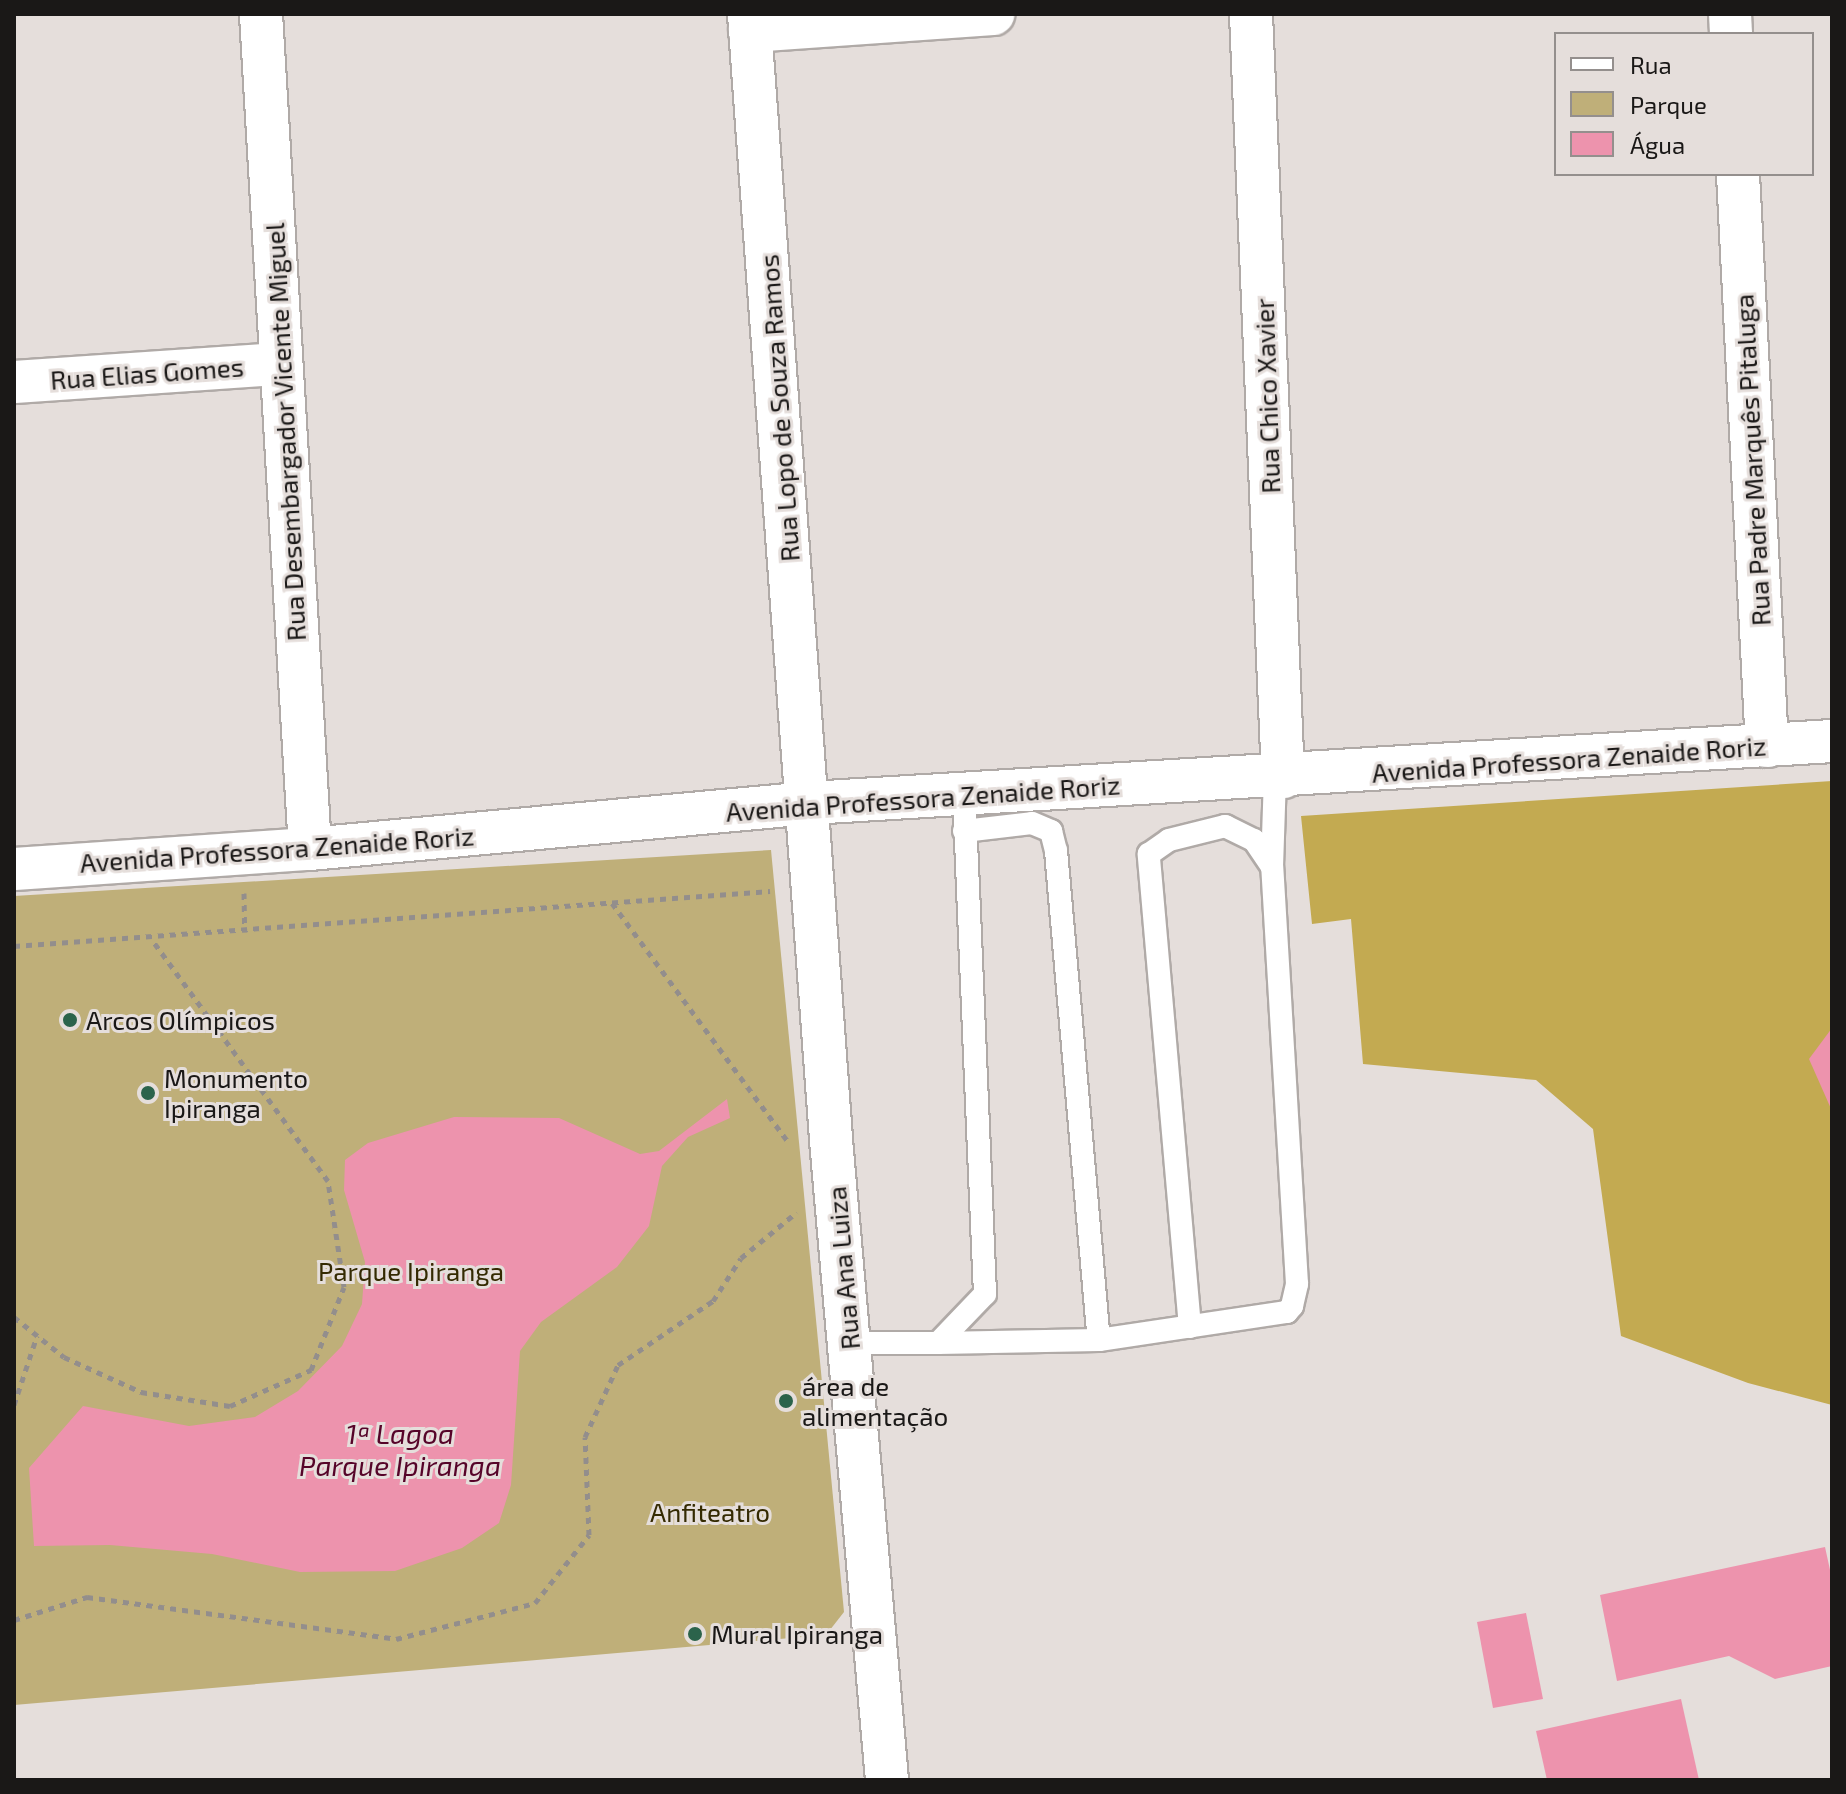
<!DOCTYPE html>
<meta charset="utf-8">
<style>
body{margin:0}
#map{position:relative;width:1846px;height:1794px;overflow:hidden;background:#e5dedb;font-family:"Exo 2",sans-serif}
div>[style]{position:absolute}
.green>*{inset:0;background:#bfaf79}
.forest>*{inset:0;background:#c3aa51}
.water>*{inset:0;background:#ed93ad}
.path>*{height:5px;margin-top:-2.5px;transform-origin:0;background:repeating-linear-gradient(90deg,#938e8c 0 6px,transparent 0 12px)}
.roads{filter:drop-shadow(2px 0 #b0aaa7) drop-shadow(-2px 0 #b0aaa7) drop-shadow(0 2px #b0aaa7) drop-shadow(0 -2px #b0aaa7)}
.lane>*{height:22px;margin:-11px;padding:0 11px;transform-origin:11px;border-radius:11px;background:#fff}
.street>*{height:42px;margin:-21px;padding:0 21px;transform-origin:21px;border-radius:21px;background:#fff}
.dots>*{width:22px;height:22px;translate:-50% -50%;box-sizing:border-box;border:4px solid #e5dedb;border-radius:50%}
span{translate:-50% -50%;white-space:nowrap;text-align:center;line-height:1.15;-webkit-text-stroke:6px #e5dedb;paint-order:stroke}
.street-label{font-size:26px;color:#1a1817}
.poi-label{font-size:26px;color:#1a1817}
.left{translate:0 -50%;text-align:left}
.park-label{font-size:26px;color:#342a02}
.water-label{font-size:28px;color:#560429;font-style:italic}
.frame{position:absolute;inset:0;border:16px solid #1a1817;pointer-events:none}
.legend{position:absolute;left:1554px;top:32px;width:260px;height:144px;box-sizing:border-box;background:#e5dedb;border:2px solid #948f8d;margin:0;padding:10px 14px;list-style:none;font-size:24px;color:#1a1817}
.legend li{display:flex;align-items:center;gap:16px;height:40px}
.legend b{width:40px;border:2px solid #948f8d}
</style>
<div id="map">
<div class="green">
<i style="clip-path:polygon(771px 850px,844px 1612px,826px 1635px,14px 1705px,14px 896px)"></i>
</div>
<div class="forest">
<i style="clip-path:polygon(1832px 781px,1832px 1405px,1748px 1383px,1621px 1336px,1593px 1129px,1536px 1080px,1363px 1064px,1351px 919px,1312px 924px,1301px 816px)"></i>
</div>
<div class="water">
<i style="clip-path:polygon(1832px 1028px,1832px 1111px,1809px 1059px)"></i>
<i style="clip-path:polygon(727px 1099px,730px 1118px,688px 1137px,662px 1166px,649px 1226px,617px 1267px,541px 1322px,520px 1351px,511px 1485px,499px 1523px,462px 1548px,395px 1571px,300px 1572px,212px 1554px,110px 1545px,34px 1546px,29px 1468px,83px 1406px,189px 1426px,255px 1417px,298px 1391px,342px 1346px,362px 1304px,365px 1262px,344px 1190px,345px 1160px,368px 1143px,454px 1117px,559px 1118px,640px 1154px,659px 1151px)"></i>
<i style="clip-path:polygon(1825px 1547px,1832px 1579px,1832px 1666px,1775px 1679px,1729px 1656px,1617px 1681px,1600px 1595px)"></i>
<i style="clip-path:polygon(1526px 1613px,1543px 1699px,1493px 1708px,1477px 1622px)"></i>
<i style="clip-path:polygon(1681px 1699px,1699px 1780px,1547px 1780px,1536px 1731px)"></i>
</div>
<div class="path">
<i style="left:244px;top:893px;width:39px;rotate:89deg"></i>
<i style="left:612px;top:903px;width:298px;rotate:53.6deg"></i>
<i style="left:14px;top:946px;width:758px;rotate:-4.16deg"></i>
<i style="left:14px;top:1317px;width:64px;rotate:38.7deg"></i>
<i style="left:64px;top:1357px;width:85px;rotate:24.4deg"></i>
<i style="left:141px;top:1392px;width:90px;rotate:8.9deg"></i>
<i style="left:230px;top:1406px;width:89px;rotate:-24deg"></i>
<i style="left:311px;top:1370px;width:89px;rotate:-68.3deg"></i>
<i style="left:344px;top:1287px;width:107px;rotate:-98.6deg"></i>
<i style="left:328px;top:1181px;width:298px;rotate:-126.1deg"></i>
<i style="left:14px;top:1405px;width:73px;rotate:-71.6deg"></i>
<i style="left:14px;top:1620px;width:77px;rotate:-17.5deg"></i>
<i style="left:87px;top:1597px;width:312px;rotate:7.7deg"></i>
<i style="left:396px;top:1639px;width:144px;rotate:-14.5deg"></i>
<i style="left:535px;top:1603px;width:87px;rotate:-51.5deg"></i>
<i style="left:589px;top:1535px;width:98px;rotate:-92.3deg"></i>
<i style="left:585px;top:1437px;width:79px;rotate:-65.4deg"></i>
<i style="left:618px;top:1365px;width:115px;rotate:-34deg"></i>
<i style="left:713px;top:1301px;width:51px;rotate:-56.9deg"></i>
<i style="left:741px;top:1258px;width:72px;rotate:-39.4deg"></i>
</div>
<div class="roads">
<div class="lane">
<i style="left:964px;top:831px;width:68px;rotate:-6.7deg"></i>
<i style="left:1032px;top:823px;width:21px;rotate:23deg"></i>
<i style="left:1051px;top:831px;width:21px;rotate:76deg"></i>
<i style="left:1056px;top:851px;width:491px;rotate:85deg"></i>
<i style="left:1190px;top:1327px;width:475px;rotate:-95deg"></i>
<i style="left:1149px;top:854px;width:24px;rotate:-35deg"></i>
<i style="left:1169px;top:840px;width:58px;rotate:-14deg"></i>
<i style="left:1225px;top:826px;width:32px;rotate:26deg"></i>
<i style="left:1254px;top:840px;width:32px;rotate:56deg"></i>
<i style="left:850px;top:1343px;width:88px"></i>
<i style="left:938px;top:1343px;width:68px;rotate:-46.2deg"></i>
<i style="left:985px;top:1294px;width:498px;rotate:-92.4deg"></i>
<i style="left:938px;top:1343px;width:161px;rotate:-1.1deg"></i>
<i style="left:1099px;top:1340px;width:190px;rotate:-8.5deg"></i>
<i style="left:1287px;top:1312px;width:8px;rotate:-50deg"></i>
<i style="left:1292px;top:1306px;width:23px;rotate:-77deg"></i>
<i style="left:1297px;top:1284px;width:418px;rotate:-93.4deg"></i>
<i style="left:1272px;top:867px;width:89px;rotate:-88.1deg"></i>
</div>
<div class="street">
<i style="left:261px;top:14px;width:836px;rotate:86.64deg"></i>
<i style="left:749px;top:14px;width:1129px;rotate:85.83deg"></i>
<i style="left:831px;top:1140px;width:642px;rotate:85deg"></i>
<i style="left:1251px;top:14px;width:764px;rotate:87.6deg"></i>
<i style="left:1730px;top:14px;width:20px;rotate:87deg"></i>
<i style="left:750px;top:31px;width:244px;rotate:-4deg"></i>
<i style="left:1738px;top:174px;width:573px;rotate:87.1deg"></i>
<i style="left:14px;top:382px;width:267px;rotate:-3.9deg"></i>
<i style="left:14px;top:869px;width:297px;rotate:-3.9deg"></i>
<i style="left:310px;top:849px;width:502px;rotate:-5.26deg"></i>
<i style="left:810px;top:803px;width:1024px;rotate:-3.47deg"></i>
</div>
</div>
<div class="dots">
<i style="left:70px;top:1020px;background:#2b634b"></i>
<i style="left:148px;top:1093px;background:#2b634b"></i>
<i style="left:786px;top:1401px;background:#2b634b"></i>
<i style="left:695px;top:1634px;background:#2b634b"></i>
</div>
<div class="street-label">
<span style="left:147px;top:373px;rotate:-4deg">Rua Elias Gomes</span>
<span style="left:1267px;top:396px;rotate:-92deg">Rua Chico Xavier</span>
<span style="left:779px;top:408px;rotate:-94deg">Rua Lopo de Souza Ramos</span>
<span style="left:285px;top:432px;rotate:-93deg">Rua Desembargador Vicente Miguel</span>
<span style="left:1752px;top:460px;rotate:-93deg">Rua Padre Marquês Pitaluga</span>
<span style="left:1569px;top:759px;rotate:-4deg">Avenida Professora Zenaide Roriz</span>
<span style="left:923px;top:798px;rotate:-4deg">Avenida Professora Zenaide Roriz</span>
<span style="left:277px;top:849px;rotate:-4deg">Avenida Professora Zenaide Roriz</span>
<span style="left:843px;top:1268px;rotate:-95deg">Rua Ana Luiza</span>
</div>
<div class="poi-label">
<span class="left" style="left:86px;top:1020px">Arcos Olímpicos</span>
<span class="left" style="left:164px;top:1093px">Monumento<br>Ipiranga</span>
<span class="left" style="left:802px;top:1401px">área de<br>alimentação</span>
<span class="left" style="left:711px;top:1634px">Mural Ipiranga</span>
</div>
<div class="park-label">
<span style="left:411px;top:1271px">Parque Ipiranga</span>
<span style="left:710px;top:1512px">Anfiteatro</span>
</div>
<div class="water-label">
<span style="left:400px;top:1449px">1ª Lagoa<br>Parque Ipiranga</span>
</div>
<div class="frame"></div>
<ul class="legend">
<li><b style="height:10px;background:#fff"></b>Rua</li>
<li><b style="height:22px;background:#bfaf79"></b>Parque</li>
<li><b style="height:22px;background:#ed93ad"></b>Água</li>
</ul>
</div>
